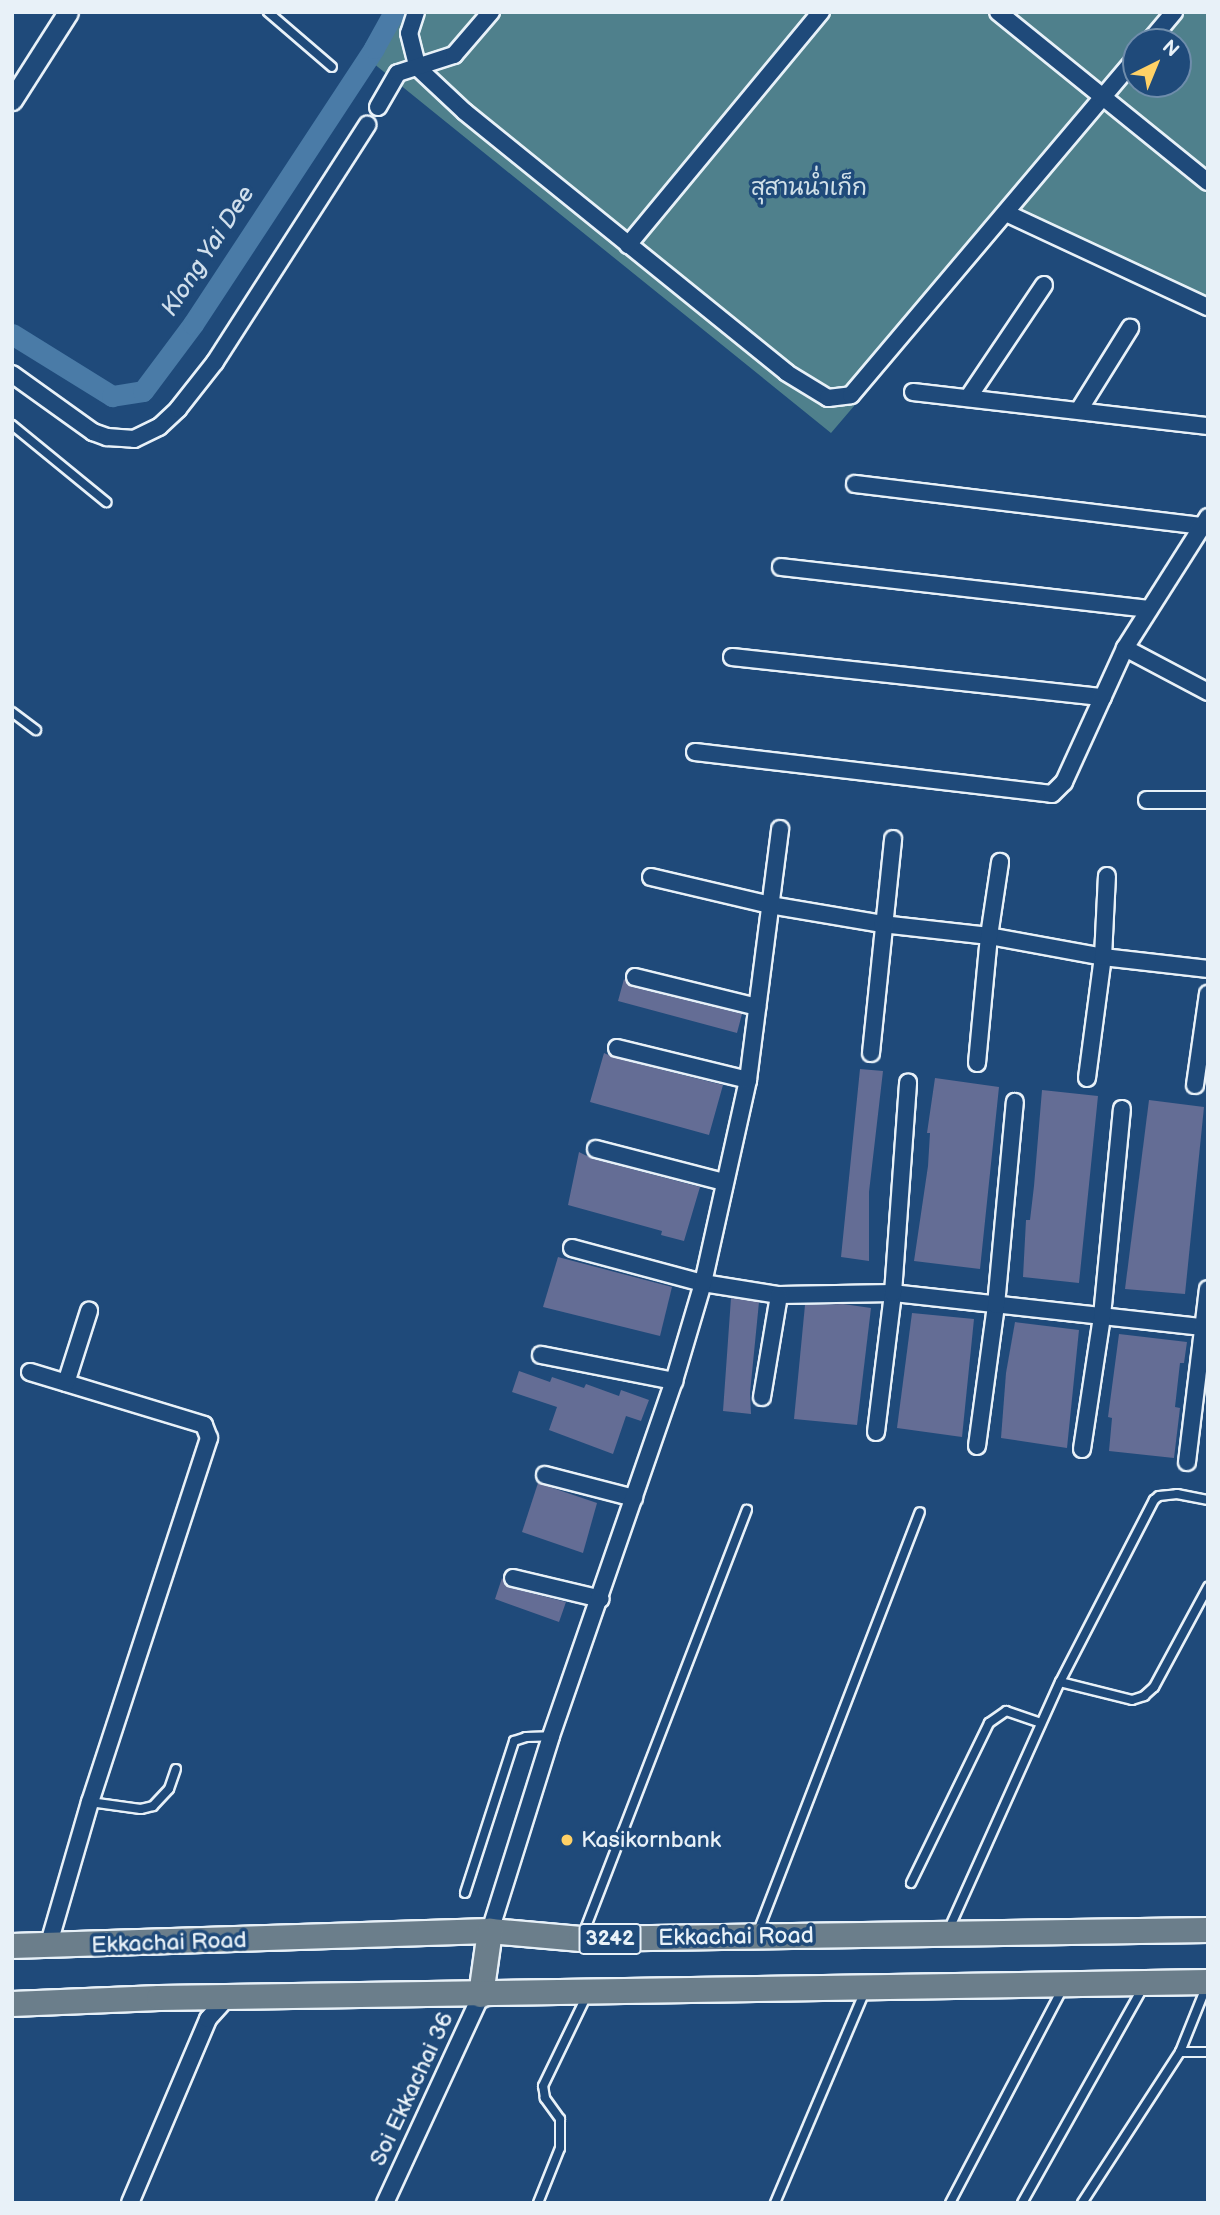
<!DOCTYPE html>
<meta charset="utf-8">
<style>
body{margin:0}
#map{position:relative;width:1220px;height:2215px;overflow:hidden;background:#1f4a7a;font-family:"Balsamiq Sans","Playpen Sans Thai",sans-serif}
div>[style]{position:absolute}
.green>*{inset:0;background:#4f808c}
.canal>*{height:21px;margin:-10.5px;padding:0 10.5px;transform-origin:10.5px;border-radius:10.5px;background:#4a7ba7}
.building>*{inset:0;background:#646d95}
.roads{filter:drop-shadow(2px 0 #e8f1f8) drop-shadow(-2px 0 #e8f1f8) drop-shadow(0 2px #e8f1f8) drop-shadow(0 -2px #e8f1f8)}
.service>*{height:8px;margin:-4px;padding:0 4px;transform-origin:4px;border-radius:4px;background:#1f4a7a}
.minor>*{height:16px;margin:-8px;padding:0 8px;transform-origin:8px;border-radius:8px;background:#1f4a7a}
.tertiary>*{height:19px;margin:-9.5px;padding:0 9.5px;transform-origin:9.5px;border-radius:9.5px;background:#1f4a7a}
.primary>*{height:24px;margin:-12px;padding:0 12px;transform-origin:12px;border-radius:12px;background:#6b7e8b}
.dots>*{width:19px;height:19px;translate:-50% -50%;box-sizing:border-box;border:4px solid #1f4a7a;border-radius:50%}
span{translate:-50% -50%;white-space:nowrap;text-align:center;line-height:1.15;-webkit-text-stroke:7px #1f4a7a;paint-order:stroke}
.shield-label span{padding:2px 5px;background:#1f4a7a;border:2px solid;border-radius:5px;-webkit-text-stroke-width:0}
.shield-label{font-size:21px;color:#e8f1f8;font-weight:700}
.park-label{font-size:23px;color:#d1e0e8}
.poi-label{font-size:23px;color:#e8f1f8}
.left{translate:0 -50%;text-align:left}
.street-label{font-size:23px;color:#e8f1f8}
.water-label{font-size:24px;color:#d0dfec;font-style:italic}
.frame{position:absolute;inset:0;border:14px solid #e8f1f8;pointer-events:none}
.north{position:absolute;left:1122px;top:28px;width:70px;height:70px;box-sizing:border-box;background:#1f4a7a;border:2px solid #6f8dac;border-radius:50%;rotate:43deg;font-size:19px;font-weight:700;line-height:28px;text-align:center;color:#e8f1f8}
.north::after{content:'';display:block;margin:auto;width:24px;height:32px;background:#ffd166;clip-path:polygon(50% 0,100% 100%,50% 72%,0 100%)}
</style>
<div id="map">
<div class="green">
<i style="clip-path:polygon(evenodd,403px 12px,1208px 12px,1208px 304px,1018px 214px,831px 433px,373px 63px,403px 12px,1136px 42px,1178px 42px,1178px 84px,1136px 84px,1136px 42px)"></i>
</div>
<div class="canal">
<i style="left:12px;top:334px;width:118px;rotate:31.8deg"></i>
<i style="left:112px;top:396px;width:31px;rotate:-9deg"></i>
<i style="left:143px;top:391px;width:84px;rotate:-53.3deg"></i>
<i style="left:193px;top:324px;width:330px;rotate:-56.7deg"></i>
<i style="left:374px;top:48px;width:41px;rotate:-60.9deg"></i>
</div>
<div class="building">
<i style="clip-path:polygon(624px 979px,632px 987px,742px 1014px,737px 1033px,618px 1001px)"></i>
<i style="clip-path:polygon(604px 1053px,615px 1058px,723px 1085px,709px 1135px,590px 1102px)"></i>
<i style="clip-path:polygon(860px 1069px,883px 1071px,869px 1192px,869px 1261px,841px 1257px)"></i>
<i style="clip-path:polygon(935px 1078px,999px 1087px,980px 1269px,914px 1261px,928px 1166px,930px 1133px,927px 1133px)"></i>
<i style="clip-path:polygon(1042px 1090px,1098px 1096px,1079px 1283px,1023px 1277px,1026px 1220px,1030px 1220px,1034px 1186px)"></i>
<i style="clip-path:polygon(1149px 1100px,1204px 1107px,1185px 1294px,1125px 1289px)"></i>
<i style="clip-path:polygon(579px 1152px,593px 1159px,700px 1187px,684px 1241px,661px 1235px,662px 1231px,568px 1205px)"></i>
<i style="clip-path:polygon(558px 1257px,672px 1287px,660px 1336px,543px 1307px)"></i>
<i style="clip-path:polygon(731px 1298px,759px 1302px,750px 1393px,751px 1414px,723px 1411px)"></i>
<i style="clip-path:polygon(843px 1304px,871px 1308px,857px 1425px,794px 1419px,805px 1305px)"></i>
<i style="clip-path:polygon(912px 1313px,974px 1319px,962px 1437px,897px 1428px)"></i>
<i style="clip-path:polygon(1015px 1322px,1079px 1330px,1067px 1448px,1001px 1438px,1006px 1373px)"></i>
<i style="clip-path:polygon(1119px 1334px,1187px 1342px,1184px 1363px,1180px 1363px,1175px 1407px,1180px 1408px,1174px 1458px,1109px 1451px,1112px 1418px,1108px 1417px)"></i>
<i style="clip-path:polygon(519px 1371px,550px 1382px,552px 1377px,584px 1388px,586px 1384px,619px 1396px,621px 1390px,649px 1400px,641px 1421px,626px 1416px,613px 1454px,549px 1430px,557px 1407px,512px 1392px)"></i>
<i style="clip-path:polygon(538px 1483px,597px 1503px,583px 1553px,522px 1532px)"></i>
<i style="clip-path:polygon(502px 1578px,511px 1588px,566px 1602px,559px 1622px,495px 1599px)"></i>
</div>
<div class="roads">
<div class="service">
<i style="left:268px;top:12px;width:84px;rotate:40.7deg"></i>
<i style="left:12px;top:425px;width:122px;rotate:39.3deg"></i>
<i style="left:12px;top:712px;width:30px;rotate:37deg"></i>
<i style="left:1060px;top:1682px;width:205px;rotate:-62.7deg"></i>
<i style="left:1154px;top:1500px;width:6px;rotate:-39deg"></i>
<i style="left:1159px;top:1496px;width:18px;rotate:-6deg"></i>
<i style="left:1177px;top:1494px;width:32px;rotate:11deg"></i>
<i style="left:90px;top:1802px;width:51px;rotate:7.8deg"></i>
<i style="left:141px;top:1809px;width:12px;rotate:-14deg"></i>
<i style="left:153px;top:1806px;width:23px;rotate:-47deg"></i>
<i style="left:169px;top:1789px;width:21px;rotate:-71deg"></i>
<i style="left:911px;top:1883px;width:178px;rotate:-64deg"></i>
<i style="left:989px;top:1723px;width:21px;rotate:-35deg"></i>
<i style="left:1006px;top:1711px;width:37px;rotate:19deg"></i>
<i style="left:465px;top:1893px;width:160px;rotate:-72.1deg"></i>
<i style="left:514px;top:1741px;width:13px;rotate:-18deg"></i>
<i style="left:526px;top:1737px;width:25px;rotate:-2deg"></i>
<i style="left:948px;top:1931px;width:273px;rotate:-65.8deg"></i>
<i style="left:1060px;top:1682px;width:74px;rotate:14deg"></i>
<i style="left:1132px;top:1700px;width:13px;rotate:-18deg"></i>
<i style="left:1144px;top:1696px;width:13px;rotate:-42deg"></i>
<i style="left:1154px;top:1687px;width:114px;rotate:-61.6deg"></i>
<i style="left:757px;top:1934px;width:452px;rotate:-68.9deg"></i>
<i style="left:582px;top:1937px;width:458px;rotate:-68.9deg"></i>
<i style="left:1180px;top:2052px;width:28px"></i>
<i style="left:538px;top:2203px;width:59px;rotate:-68.2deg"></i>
<i style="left:560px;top:2148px;width:29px;rotate:-90deg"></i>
<i style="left:560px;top:2119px;width:26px;rotate:-126deg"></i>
<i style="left:545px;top:2098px;width:12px;rotate:-99deg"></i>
<i style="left:543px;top:2086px;width:99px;rotate:-64.2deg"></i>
<i style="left:775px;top:2203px;width:230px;rotate:-67deg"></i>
<i style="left:950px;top:2203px;width:241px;rotate:-62.3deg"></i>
<i style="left:1022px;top:2203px;width:248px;rotate:-60.7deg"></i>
<i style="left:1082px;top:2203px;width:180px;rotate:-57deg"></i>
<i style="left:1180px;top:2052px;width:72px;rotate:-68.1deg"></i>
</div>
<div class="minor">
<i style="left:416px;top:12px;width:22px;rotate:108deg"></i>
<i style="left:409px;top:33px;width:36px;rotate:76deg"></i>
<i style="left:418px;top:68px;width:64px;rotate:43.1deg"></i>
<i style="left:465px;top:112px;width:414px;rotate:39deg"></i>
<i style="left:787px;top:373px;width:48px;rotate:31.4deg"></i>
<i style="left:828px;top:398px;width:23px;rotate:-7deg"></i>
<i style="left:851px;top:395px;width:441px;rotate:-49.8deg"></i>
<i style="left:998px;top:12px;width:270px;rotate:39deg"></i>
<i style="left:1149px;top:42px;width:39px;rotate:-50deg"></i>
<i style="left:378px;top:107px;width:39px;rotate:-60deg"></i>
<i style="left:398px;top:73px;width:59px;rotate:-17.8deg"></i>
<i style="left:454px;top:55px;width:57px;rotate:-49.3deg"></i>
<i style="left:1006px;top:213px;width:223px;rotate:25deg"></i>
<i style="left:628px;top:245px;width:303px;rotate:-50.4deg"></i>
<i style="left:12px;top:374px;width:100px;rotate:35.6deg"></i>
<i style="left:93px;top:432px;width:15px;rotate:20deg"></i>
<i style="left:107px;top:437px;width:27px;rotate:4deg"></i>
<i style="left:134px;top:439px;width:28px;rotate:-26deg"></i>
<i style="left:159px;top:427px;width:26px;rotate:-43deg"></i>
<i style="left:178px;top:409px;width:60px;rotate:-51.8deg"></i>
<i style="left:215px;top:362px;width:282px;rotate:-57.3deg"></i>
<i style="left:913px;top:392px;width:297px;rotate:6.6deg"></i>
<i style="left:968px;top:398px;width:136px;rotate:-56.1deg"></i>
<i style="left:1079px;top:410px;width:97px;rotate:-58.1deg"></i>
<i style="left:855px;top:484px;width:351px;rotate:6.9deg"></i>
<i style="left:781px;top:567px;width:369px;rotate:6.5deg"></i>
<i style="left:1125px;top:648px;width:94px;rotate:27.9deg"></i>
<i style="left:732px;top:657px;width:373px;rotate:6.2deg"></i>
<i style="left:695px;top:752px;width:359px;rotate:6.7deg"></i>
<i style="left:1052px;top:794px;width:17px;rotate:-45deg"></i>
<i style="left:1064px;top:782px;width:147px;rotate:-65.5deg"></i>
<i style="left:1125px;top:648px;width:155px;rotate:-57.6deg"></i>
<i style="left:1147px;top:800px;width:61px"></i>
<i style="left:651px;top:877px;width:122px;rotate:13.2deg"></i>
<i style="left:770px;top:905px;width:114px;rotate:9.6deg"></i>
<i style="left:882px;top:924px;width:108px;rotate:6.4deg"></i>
<i style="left:989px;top:936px;width:116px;rotate:10.4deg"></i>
<i style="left:1103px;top:957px;width:106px;rotate:6.5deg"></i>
<i style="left:635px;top:977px;width:126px;rotate:13.8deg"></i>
<i style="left:617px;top:1048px;width:135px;rotate:13.7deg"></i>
<i style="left:871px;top:1053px;width:215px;rotate:-84.1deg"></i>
<i style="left:977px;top:1063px;width:128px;rotate:-84.6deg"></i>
<i style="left:989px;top:936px;width:75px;rotate:-81.5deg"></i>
<i style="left:1087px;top:1078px;width:122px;rotate:-82.5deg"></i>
<i style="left:1103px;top:957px;width:81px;rotate:-87.2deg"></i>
<i style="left:1195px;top:1085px;width:92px;rotate:-81.9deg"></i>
<i style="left:596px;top:1149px;width:132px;rotate:14.5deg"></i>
<i style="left:572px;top:1248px;width:136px;rotate:15deg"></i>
<i style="left:703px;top:1283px;width:77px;rotate:9deg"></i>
<i style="left:779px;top:1295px;width:114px;rotate:-1deg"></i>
<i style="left:893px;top:1293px;width:317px;rotate:6.3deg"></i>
<i style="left:541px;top:1355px;width:136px;rotate:11.1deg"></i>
<i style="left:30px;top:1372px;width:182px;rotate:16.9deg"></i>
<i style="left:204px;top:1425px;width:14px;rotate:69deg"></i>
<i style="left:209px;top:1438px;width:383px;rotate:108.1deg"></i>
<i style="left:90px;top:1802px;width:151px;rotate:106.2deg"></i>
<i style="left:66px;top:1383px;width:76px;rotate:-72.3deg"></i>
<i style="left:762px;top:1397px;width:103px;rotate:-80.5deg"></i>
<i style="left:876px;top:1432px;width:140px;rotate:-83deg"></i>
<i style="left:893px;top:1293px;width:211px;rotate:-85.9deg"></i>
<i style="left:977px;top:1446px;width:142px;rotate:-82.3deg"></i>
<i style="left:996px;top:1305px;width:204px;rotate:-84.7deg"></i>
<i style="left:1082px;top:1449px;width:134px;rotate:-81.4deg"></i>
<i style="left:1102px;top:1316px;width:208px;rotate:-84.5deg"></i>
<i style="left:1187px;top:1462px;width:174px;rotate:-83.1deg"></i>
<i style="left:545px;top:1475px;width:92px;rotate:14.5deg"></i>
<i style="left:513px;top:1578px;width:90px;rotate:13.4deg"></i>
<i style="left:490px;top:1931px;width:204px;rotate:-72.6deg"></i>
<i style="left:551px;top:1736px;width:376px;rotate:-70.9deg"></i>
<i style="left:674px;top:1381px;width:102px;rotate:-73.5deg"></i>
<i style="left:703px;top:1283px;width:208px;rotate:-77.5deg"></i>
<i style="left:748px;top:1080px;width:253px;rotate:-82.7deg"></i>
<i style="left:130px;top:2203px;width:200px;rotate:-67deg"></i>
<i style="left:208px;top:2019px;width:27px;rotate:-48deg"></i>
<i style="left:385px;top:2203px;width:229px;rotate:-65.2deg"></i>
</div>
<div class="tertiary">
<i style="left:12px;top:100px;width:104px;rotate:-57.5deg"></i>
</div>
<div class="primary">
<i style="left:12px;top:1946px;width:478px;rotate:-1.8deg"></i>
<i style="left:490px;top:1931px;width:91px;rotate:5deg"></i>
<i style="left:581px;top:1939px;width:627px;rotate:-0.82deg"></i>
<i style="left:481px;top:1995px;width:65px;rotate:-82deg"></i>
<i style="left:12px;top:2004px;width:147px;rotate:-2.3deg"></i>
<i style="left:159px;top:1998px;width:1049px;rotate:-0.87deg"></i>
</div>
</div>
<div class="dots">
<i style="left:567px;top:1840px;background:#ffd166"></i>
</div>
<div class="shield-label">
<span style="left:610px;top:1939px">3242</span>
</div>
<div class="park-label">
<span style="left:809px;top:188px">สุสานน่ำเก็ก</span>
</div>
<div class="poi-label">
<span class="left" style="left:581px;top:1840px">Kasikornbank</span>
</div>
<div class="street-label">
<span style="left:736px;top:1937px;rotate:-1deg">Ekkachai Road</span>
<span style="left:169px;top:1943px;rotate:-2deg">Ekkachai Road</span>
<span style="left:412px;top:2089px;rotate:-65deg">Soi Ekkachai 36</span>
</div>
<div class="water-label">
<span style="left:208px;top:251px;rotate:-57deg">Klong Yai Dee</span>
</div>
<div class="frame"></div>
<div class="north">N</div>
</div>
